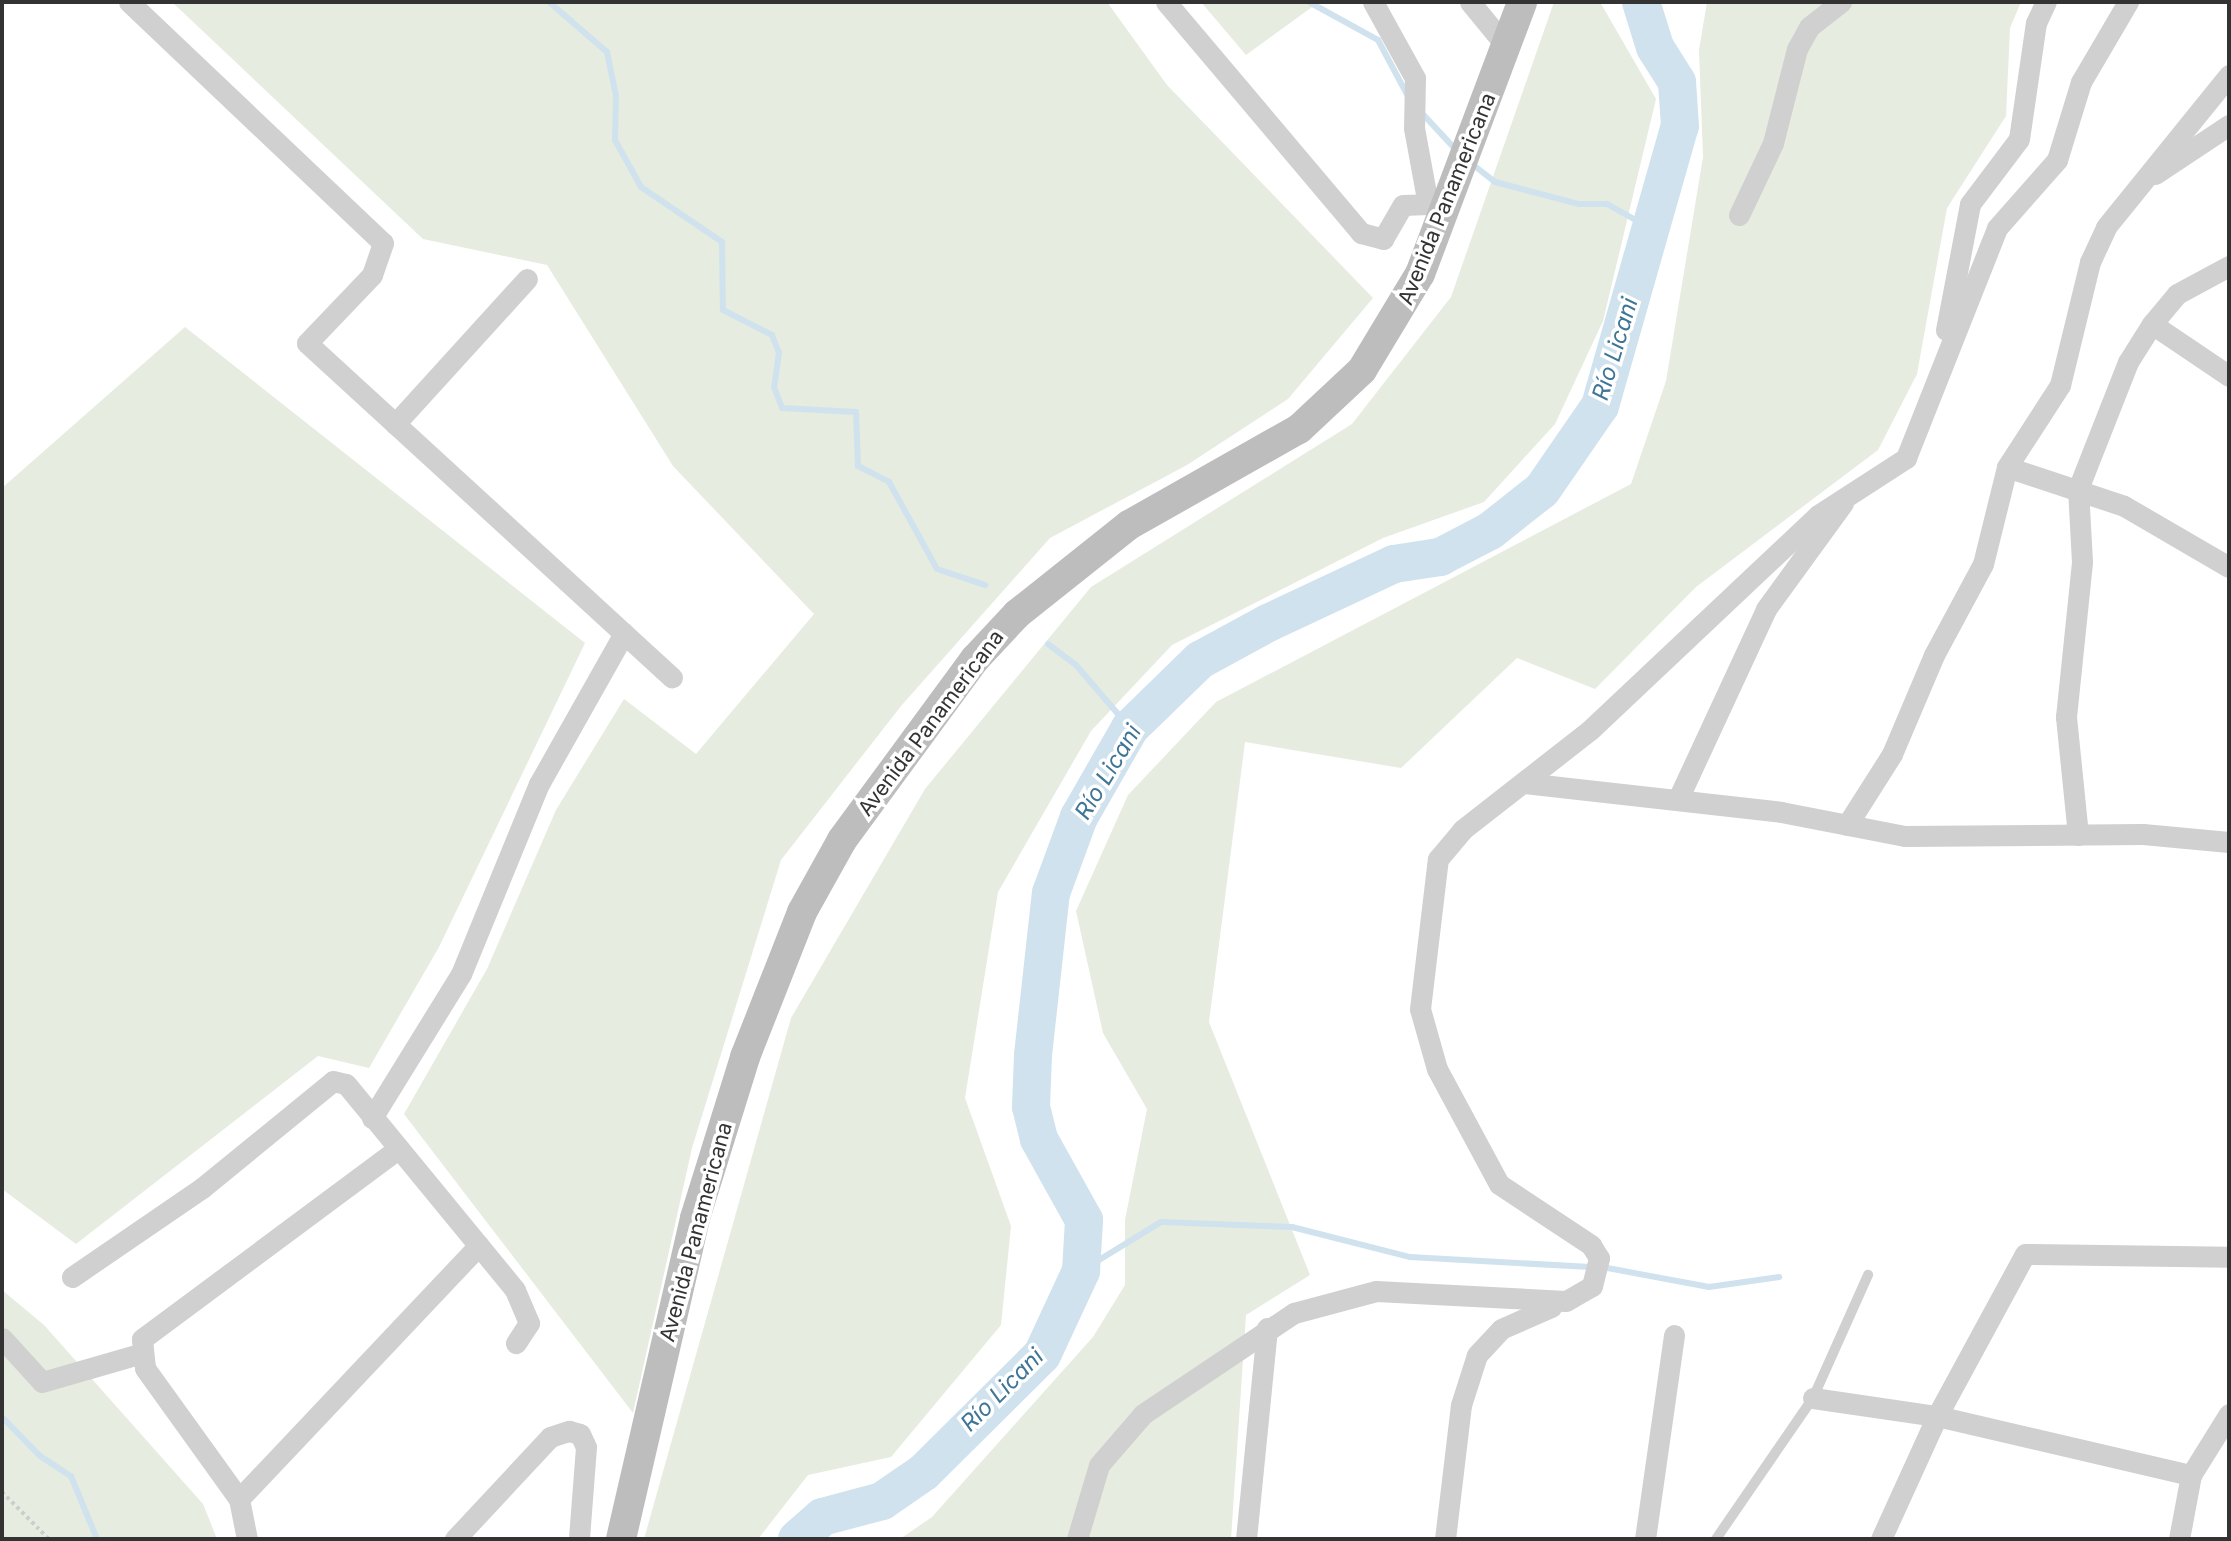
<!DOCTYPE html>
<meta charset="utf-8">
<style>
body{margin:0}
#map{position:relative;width:2231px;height:1541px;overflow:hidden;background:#fff;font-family:Inter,sans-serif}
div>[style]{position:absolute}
.green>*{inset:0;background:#e6ecdf}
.stream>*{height:6px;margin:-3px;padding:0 3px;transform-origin:3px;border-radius:3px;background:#cfe2ee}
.river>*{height:38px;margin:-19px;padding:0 19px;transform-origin:19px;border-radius:19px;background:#cfe2ee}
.path>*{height:3.5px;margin-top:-1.75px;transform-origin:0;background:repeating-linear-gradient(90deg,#cdcdcd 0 3.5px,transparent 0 7px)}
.service>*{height:10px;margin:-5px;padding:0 5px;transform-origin:5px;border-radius:5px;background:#d0d0d0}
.minor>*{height:21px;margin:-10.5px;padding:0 10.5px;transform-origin:10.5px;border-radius:10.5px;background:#d0d0d0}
.secondary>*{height:30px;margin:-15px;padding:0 15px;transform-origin:15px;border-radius:15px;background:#bdbdbd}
span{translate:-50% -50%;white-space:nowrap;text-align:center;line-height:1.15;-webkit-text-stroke:7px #fff;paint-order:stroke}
.street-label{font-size:21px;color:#333}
.water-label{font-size:23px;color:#3f7597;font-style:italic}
.frame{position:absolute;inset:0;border:4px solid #333;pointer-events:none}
</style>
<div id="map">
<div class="green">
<i style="clip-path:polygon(172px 2px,1107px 2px,1167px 85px,1373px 298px,1288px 399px,1187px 465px,1050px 538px,901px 706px,781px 860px,692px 1148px,633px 1413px,404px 1114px,487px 969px,556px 810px,624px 699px,696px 754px,814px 614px,673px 466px,547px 265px,423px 239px)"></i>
<i style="clip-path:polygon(1201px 2px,1319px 2px,1246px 55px)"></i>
<i style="clip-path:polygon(1554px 2px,1600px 2px,1656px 99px,1603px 321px,1555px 424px,1484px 502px,1383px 538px,1172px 645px,1091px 731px,998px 892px,965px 1098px,1011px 1226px,1001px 1325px,891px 1457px,808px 1475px,758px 1539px,644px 1539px,791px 1018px,925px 789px,1091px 587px,1352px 424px,1451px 297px)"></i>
<i style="clip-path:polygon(1707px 2px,2021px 2px,2010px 28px,2006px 116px,1947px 208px,1917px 374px,1878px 450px,1696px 587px,1595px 689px,1517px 658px,1401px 768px,1245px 742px,1209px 1022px,1310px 1275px,1246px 1315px,1231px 1539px,900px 1539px,932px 1517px,1093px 1337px,1125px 1285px,1125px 1220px,1147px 1109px,1103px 1033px,1076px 911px,1128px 795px,1216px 702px,1631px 484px,1666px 381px,1703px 157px,1699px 50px)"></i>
<i style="clip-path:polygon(185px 327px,585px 643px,439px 947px,369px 1068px,318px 1056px,76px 1244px,2px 1189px,2px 488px)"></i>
<i style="clip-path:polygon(2px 1290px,44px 1325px,203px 1504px,217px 1539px,2px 1539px)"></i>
</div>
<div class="stream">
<i style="left:549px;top:2px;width:77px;rotate:40.8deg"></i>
<i style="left:607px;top:52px;width:45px;rotate:78.4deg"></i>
<i style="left:616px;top:96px;width:44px;rotate:91.3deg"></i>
<i style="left:615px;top:140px;width:54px;rotate:61deg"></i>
<i style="left:641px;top:187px;width:98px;rotate:34.2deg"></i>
<i style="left:722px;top:242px;width:68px;rotate:89.2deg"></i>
<i style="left:723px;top:310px;width:55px;rotate:27deg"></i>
<i style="left:772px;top:335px;width:19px;rotate:69deg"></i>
<i style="left:779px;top:353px;width:34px;rotate:98deg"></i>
<i style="left:774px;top:387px;width:22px;rotate:69deg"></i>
<i style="left:782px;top:408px;width:74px;rotate:3.1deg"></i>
<i style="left:856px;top:412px;width:54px;rotate:87.9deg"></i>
<i style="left:858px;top:466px;width:35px;rotate:27deg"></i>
<i style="left:889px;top:482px;width:99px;rotate:61.1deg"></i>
<i style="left:937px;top:569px;width:51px;rotate:18.4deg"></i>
<i style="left:1309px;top:2px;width:79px;rotate:28.8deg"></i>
<i style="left:1378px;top:40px;width:66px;rotate:61.9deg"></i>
<i style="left:1420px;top:111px;width:56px;rotate:47.2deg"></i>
<i style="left:1472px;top:164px;width:29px;rotate:38deg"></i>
<i style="left:1495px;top:182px;width:87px;rotate:14.7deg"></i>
<i style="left:1579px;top:204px;width:28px"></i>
<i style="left:1607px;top:204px;width:51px;rotate:29.1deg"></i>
<i style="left:1048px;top:644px;width:35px;rotate:37deg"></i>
<i style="left:1076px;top:665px;width:83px;rotate:49.4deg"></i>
<i style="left:1602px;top:1267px;width:109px;rotate:10.6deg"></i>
<i style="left:1709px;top:1287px;width:71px;rotate:-8.1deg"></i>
<i style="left:1081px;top:1271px;width:94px;rotate:-31.5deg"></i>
<i style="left:1161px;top:1222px;width:131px;rotate:2.2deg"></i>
<i style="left:1292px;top:1227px;width:122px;rotate:14.3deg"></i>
<i style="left:1410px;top:1257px;width:181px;rotate:3.2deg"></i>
<i style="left:2px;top:1417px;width:54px;rotate:45.7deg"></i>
<i style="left:40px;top:1456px;width:37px;rotate:33deg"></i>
<i style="left:71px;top:1476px;width:68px;rotate:67.6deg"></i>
</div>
<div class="river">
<i style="left:797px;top:1539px;width:33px;rotate:-41deg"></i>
<i style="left:822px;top:1517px;width:62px;rotate:-14.9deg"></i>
<i style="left:882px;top:1501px;width:51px;rotate:-34.6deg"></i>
<i style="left:924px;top:1472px;width:166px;rotate:-44.8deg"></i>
<i style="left:1042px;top:1355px;width:93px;rotate:-65.1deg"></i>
<i style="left:1081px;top:1271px;width:51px;rotate:-86.6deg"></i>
<i style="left:1084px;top:1220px;width:93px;rotate:-119.1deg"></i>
<i style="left:1039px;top:1139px;width:33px;rotate:-104deg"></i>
<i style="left:1031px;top:1107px;width:52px;rotate:-87.8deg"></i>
<i style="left:1033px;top:1055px;width:163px;rotate:-83.7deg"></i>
<i style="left:1051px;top:893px;width:81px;rotate:-69.8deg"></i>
<i style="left:1079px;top:817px;width:103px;rotate:-60.2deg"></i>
<i style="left:1130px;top:728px;width:98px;rotate:-44.2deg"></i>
<i style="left:1200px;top:660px;width:77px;rotate:-28.6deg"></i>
<i style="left:1268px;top:623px;width:139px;rotate:-25.1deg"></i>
<i style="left:1394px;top:564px;width:47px;rotate:-8.7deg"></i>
<i style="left:1440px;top:557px;width:56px;rotate:-27.5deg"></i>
<i style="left:1490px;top:531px;width:66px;rotate:-38.3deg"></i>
<i style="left:1542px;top:490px;width:102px;rotate:-55.4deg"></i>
<i style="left:1600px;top:406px;width:291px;rotate:-74.1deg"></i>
<i style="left:1680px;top:126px;width:44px;rotate:-93.9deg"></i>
<i style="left:1677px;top:82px;width:41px;rotate:-122.2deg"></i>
<i style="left:1655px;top:47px;width:47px;rotate:-107.3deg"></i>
</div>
<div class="path">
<i style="left:2px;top:1492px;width:66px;rotate:45deg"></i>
</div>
<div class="service">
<i style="left:1716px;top:1539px;width:171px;rotate:-55.5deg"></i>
<i style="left:1813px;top:1398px;width:135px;rotate:-65.9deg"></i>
</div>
<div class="minor">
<i style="left:129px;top:2px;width:350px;rotate:43.5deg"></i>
<i style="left:383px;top:243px;width:34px;rotate:109deg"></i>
<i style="left:372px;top:275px;width:94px;rotate:133.7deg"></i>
<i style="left:307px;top:343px;width:495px;rotate:42.5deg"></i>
<i style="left:1166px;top:2px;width:302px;rotate:49.8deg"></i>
<i style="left:1361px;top:233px;width:23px;rotate:15deg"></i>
<i style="left:1383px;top:239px;width:39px;rotate:-60deg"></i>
<i style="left:1403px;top:205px;width:25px;rotate:-2deg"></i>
<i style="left:1428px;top:204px;width:18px;rotate:29deg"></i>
<i style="left:1373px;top:2px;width:87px;rotate:61.1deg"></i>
<i style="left:1415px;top:78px;width:50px;rotate:91.1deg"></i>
<i style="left:1414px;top:128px;width:77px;rotate:79.6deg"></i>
<i style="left:1470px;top:2px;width:58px;rotate:50.6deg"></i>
<i style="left:2155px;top:174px;width:89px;rotate:-33.5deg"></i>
<i style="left:1739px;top:215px;width:80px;rotate:-64.7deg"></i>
<i style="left:1773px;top:143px;width:97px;rotate:-75.7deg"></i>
<i style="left:1797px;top:49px;width:25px;rotate:-61deg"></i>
<i style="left:1809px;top:27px;width:41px;rotate:-38deg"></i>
<i style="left:2152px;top:324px;width:93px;rotate:34deg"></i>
<i style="left:1946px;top:330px;width:128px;rotate:-79.2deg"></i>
<i style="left:1970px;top:204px;width:81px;rotate:-53deg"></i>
<i style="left:2019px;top:139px;width:117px;rotate:-81.7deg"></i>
<i style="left:2036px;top:23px;width:23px;rotate:-65deg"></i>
<i style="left:395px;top:424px;width:196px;rotate:-47.7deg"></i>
<i style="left:2007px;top:467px;width:123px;rotate:18.4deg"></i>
<i style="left:2124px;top:506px;width:121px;rotate:30.2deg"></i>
<i style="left:1524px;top:783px;width:259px;rotate:6.4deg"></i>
<i style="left:1781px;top:812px;width:126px;rotate:11deg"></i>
<i style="left:1905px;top:836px;width:238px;rotate:-0.5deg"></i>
<i style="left:2143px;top:834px;width:86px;rotate:5.3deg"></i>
<i style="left:1678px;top:799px;width:209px;rotate:-65.1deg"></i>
<i style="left:1766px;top:609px;width:131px;rotate:-54deg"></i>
<i style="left:1847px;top:825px;width:84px;rotate:-57.6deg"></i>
<i style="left:1892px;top:754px;width:108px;rotate:-67deg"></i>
<i style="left:1934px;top:655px;width:103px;rotate:-61.7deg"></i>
<i style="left:1983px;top:564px;width:100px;rotate:-76.1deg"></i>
<i style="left:2007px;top:467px;width:98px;rotate:-57.1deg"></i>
<i style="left:2060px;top:385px;width:127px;rotate:-76.3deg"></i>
<i style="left:2090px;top:262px;width:38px;rotate:-65deg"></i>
<i style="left:2106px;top:227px;width:196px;rotate:-51deg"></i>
<i style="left:2078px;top:835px;width:119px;rotate:-95.8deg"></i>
<i style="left:2066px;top:717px;width:156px;rotate:-84.1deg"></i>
<i style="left:2082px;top:562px;width:73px;rotate:-93.1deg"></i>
<i style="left:2078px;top:489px;width:136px;rotate:-68.5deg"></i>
<i style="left:2128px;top:362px;width:45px;rotate:-57.7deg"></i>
<i style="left:2152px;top:324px;width:39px;rotate:-50deg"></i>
<i style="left:2177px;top:294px;width:59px;rotate:-28.3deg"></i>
<i style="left:372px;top:1118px;width:169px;rotate:-58.3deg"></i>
<i style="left:461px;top:974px;width:205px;rotate:-67.7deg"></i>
<i style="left:539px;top:784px;width:173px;rotate:-60.6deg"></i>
<i style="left:72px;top:1277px;width:158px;rotate:-34.4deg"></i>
<i style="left:202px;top:1188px;width:169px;rotate:-39.2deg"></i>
<i style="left:333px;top:1081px;width:13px;rotate:13deg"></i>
<i style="left:346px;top:1084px;width:266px;rotate:50.6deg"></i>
<i style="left:515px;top:1290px;width:36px;rotate:67deg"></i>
<i style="left:529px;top:1323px;width:24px;rotate:123deg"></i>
<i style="left:2px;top:1338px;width:59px;rotate:47.7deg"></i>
<i style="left:42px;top:1382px;width:101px;rotate:-16.1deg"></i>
<i style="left:1813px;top:1398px;width:125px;rotate:8.3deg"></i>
<i style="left:1937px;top:1416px;width:261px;rotate:13.1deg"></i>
<i style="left:239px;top:1499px;width:349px;rotate:-46.6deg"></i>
<i style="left:247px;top:1539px;width:41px;rotate:-101.3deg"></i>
<i style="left:239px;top:1499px;width:161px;rotate:-125.7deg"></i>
<i style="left:145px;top:1368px;width:29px;rotate:-96deg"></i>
<i style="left:142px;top:1339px;width:319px;rotate:-36.6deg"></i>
<i style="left:455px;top:1539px;width:139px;rotate:-47deg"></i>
<i style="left:550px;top:1437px;width:20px;rotate:-18deg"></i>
<i style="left:569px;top:1431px;width:11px;rotate:15deg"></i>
<i style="left:580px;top:1434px;width:14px;rotate:65deg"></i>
<i style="left:586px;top:1447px;width:92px;rotate:94.4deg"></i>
<i style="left:1077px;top:1539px;width:77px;rotate:-73.4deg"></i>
<i style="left:1099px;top:1465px;width:67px;rotate:-49.2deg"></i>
<i style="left:1143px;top:1414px;width:182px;rotate:-33.8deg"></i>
<i style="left:1294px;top:1313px;width:85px;rotate:-15deg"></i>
<i style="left:1376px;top:1291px;width:190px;rotate:3deg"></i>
<i style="left:1566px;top:1301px;width:30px;rotate:-30deg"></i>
<i style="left:1592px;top:1286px;width:29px;rotate:-76deg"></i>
<i style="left:1599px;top:1258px;width:15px;rotate:-122deg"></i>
<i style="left:1591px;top:1245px;width:110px;rotate:-146.5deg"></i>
<i style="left:1499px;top:1184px;width:131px;rotate:-118.3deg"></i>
<i style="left:1437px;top:1069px;width:62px;rotate:-105.8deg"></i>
<i style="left:1420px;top:1009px;width:151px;rotate:-83.2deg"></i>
<i style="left:1438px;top:859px;width:38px;rotate:-50deg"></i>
<i style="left:1462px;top:830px;width:162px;rotate:-38deg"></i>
<i style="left:1590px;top:730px;width:313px;rotate:-43.3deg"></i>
<i style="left:1818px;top:515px;width:105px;rotate:-32.9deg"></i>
<i style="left:1906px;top:458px;width:247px;rotate:-68.4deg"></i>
<i style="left:1997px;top:228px;width:91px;rotate:-48.6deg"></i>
<i style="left:2057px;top:160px;width:82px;rotate:-72.9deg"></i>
<i style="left:2081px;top:82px;width:93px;rotate:-59.6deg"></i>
<i style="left:1246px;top:1539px;width:212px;rotate:-84.3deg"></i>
<i style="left:1445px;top:1539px;width:135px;rotate:-83.2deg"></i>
<i style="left:1461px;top:1405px;width:52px;rotate:-72.3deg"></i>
<i style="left:1477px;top:1355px;width:35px;rotate:-47deg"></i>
<i style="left:1501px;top:1329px;width:55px;rotate:-23.7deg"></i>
<i style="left:1645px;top:1539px;width:206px;rotate:-81.9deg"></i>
<i style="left:1881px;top:1539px;width:135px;rotate:-65.5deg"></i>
<i style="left:1937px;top:1416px;width:184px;rotate:-61.5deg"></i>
<i style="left:2025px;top:1254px;width:204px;rotate:0.8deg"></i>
<i style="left:2179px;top:1539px;width:65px;rotate:-79.4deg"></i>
<i style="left:2191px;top:1475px;width:72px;rotate:-58.1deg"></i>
</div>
<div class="secondary">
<i style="left:621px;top:1539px;width:329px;rotate:-77deg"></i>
<i style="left:695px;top:1218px;width:169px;rotate:-72.7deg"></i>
<i style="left:745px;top:1057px;width:156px;rotate:-68.5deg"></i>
<i style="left:802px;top:912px;width:82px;rotate:-60.9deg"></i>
<i style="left:842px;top:840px;width:225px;rotate:-53.7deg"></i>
<i style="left:975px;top:659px;width:62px;rotate:-47deg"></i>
<i style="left:1017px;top:614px;width:143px;rotate:-38.5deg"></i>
<i style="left:1129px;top:525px;width:195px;rotate:-29.5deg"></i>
<i style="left:1299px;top:429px;width:86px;rotate:-43.1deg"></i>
<i style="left:1362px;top:370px;width:112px;rotate:-58.9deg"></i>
<i style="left:1420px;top:274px;width:290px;rotate:-69.4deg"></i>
</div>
<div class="street-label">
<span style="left:1447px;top:199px;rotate:-68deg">Avenida Panamericana</span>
<span style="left:931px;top:723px;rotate:-53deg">Avenida Panamericana</span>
<span style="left:696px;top:1232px;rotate:-75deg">Avenida Panamericana</span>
</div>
<div class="water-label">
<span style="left:1615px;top:349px;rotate:-73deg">Río Licani</span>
<span style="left:1108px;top:772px;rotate:-59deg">Río Licani</span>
<span style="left:1002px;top:1390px;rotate:-45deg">Río Licani</span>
</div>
<div class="frame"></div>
</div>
